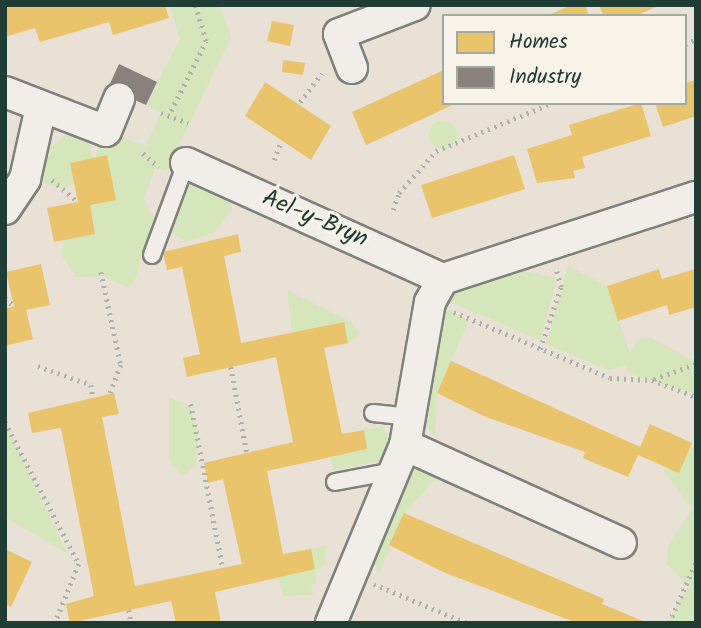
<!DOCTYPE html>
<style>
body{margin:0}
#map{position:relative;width:701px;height:628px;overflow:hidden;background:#e9e0d6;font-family:Kalam,sans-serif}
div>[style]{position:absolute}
.green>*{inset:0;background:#d5e6bb}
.round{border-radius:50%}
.homes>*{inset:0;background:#e9c46a}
.industry>*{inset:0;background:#8a817c}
.path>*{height:4.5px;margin-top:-2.25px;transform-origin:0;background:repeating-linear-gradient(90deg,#aeb0ab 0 2px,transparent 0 7px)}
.roads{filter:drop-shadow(2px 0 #7f817b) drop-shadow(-2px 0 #7f817b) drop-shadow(0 2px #7f817b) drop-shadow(0 -2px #7f817b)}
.service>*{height:16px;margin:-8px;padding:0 8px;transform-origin:8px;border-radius:8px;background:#f1eeea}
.minor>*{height:30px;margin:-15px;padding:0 15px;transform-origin:15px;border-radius:15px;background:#f1eeea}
span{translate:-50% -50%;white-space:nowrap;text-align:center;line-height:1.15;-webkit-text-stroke:7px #f7f3e8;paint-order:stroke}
.street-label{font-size:24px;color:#1f3d34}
.frame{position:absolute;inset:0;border:7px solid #1f3d34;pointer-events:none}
.legend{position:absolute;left:442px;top:14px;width:245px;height:91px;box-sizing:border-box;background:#f7f3e8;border:2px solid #a1aaa0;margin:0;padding:9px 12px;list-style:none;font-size:21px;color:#1f3d34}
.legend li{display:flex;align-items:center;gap:14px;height:35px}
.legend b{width:35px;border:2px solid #a1aaa0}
</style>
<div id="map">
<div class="green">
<i style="clip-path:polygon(169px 5px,220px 5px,231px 38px,166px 171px,155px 168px,144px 198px,153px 218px,134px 283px,126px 287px,104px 276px,76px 277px,61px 254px,64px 240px,95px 234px,90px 205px,97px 149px,105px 139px,120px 136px,146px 146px,161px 113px,146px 105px,180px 39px)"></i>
<i class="round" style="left:429px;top:121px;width:28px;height:28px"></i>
<i style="clip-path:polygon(66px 135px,89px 143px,92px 158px,71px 163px,75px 184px,63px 188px,33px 180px,36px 159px)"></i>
<i style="clip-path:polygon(192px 180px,228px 197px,232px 209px,214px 233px,186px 242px,156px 221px,160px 204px)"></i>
<i style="clip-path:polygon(497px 265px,557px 278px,540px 340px,443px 299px,449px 284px)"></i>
<i style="clip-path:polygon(568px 266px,607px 286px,630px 353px,638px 339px,651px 338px,696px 362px,696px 394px,630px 374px,626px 366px,608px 370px,546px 344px)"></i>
<i style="clip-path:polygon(287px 290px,351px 322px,360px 334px,348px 343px,343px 322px,292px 333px)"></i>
<i style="clip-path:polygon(442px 307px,469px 320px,437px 393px,435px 436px,423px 420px)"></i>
<i style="clip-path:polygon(169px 398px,189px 405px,198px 432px,196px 467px,182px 476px,169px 461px)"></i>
<i style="clip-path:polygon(6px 424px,67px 553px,5px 517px)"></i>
<i style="clip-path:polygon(382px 427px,394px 442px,384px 460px,333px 470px,330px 457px,367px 449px,364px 430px)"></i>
<i style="clip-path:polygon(696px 446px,696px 623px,667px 623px,688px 586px,667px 564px,668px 546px,692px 509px,664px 471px,673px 454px)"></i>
<i style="clip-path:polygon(422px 466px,437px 472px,436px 478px,404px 514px,379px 574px,370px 555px,411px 467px)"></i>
<i style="clip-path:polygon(327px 545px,325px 563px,315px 573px,317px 583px,311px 585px,313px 595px,283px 596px,278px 577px,315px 569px,311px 549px)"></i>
</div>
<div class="homes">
<i style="clip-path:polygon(5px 5px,165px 5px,169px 18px,113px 35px,109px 22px,40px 42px,35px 28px,5px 37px)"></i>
<i style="clip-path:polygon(572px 5px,585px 5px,589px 16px,546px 16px)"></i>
<i style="clip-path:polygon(599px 5px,661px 5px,635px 16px,603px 16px)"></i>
<i style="clip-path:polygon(272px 21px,294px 25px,290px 46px,267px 41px)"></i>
<i style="clip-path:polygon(283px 60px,305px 63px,303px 75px,282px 72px)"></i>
<i style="clip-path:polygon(444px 70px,444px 103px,457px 103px,366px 145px,352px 112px)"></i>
<i style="clip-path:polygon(696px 80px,696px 116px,663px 127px,655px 103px,685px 103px,685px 83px)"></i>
<i style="clip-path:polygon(265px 82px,331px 126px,311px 160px,245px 116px)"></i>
<i style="clip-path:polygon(641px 103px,651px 136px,582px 157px,585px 168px,573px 171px,575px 178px,537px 183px,527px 149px,572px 135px,569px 125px)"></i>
<i style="clip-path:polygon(107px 155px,116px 200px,90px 205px,95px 234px,54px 242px,47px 208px,78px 202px,70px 163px)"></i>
<i style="clip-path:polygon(514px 155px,525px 189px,432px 218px,421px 185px)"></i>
<i style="clip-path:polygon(238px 234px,241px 252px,224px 256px,241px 343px,344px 322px,348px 343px,324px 348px,342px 434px,364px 430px,367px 449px,267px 471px,283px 554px,311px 549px,315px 569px,215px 592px,221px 623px,176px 623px,171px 601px,70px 623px,66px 604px,94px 596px,61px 428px,32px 433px,28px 413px,114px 393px,119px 414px,102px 417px,135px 586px,242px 564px,223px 479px,208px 483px,204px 463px,293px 442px,276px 357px,187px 377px,183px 358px,200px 354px,182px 267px,167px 270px,163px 252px)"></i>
<i style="clip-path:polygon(41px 264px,50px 305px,26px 310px,33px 339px,5px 346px,5px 309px,14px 306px,6px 272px)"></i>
<i style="clip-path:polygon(659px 269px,662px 279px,696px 269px,696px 307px,669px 315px,667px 305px,618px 321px,607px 286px)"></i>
<i style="clip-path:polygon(451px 361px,640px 447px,650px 424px,692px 443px,679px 473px,638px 455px,628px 477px,583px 458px,585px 452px,486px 417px,437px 393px)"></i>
<i style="clip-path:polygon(404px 513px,604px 599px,602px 604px,648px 623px,577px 623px,443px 572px,389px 545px)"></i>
<i style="clip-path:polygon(5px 549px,32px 562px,11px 607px,5px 604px)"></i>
</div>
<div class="industry">
<i style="clip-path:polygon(119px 64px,157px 82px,146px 105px,108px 88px)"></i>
</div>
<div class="path">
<i style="left:685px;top:44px;width:12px;rotate:-24deg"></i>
<i style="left:300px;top:102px;width:36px;rotate:-53deg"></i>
<i style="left:171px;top:111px;width:78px;rotate:-63.4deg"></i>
<i style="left:206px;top:41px;width:38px;rotate:-107deg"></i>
<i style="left:161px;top:113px;width:29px;rotate:20deg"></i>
<i style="left:143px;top:153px;width:21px;rotate:43deg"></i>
<i style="left:274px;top:160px;width:19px;rotate:-69deg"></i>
<i style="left:52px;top:180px;width:34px;rotate:40deg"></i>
<i style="left:393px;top:210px;width:18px;rotate:-71deg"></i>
<i style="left:399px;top:193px;width:56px;rotate:-48.6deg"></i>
<i style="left:436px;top:151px;width:126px;rotate:-22.5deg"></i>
<i style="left:101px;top:272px;width:95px;rotate:77.9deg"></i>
<i style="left:121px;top:365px;width:30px;rotate:111deg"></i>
<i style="left:5px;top:298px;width:12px;rotate:42deg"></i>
<i style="left:454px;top:312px;width:169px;rotate:22.9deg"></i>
<i style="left:610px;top:378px;width:42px;rotate:2.7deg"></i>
<i style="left:652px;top:380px;width:47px;rotate:21.1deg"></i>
<i style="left:540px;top:349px;width:65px;rotate:-71.3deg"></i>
<i style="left:561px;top:287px;width:19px;rotate:-106deg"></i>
<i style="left:38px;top:366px;width:56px;rotate:19.7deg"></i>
<i style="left:91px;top:385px;width:13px;rotate:81deg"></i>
<i style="left:231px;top:367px;width:87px;rotate:79.5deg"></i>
<i style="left:654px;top:379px;width:45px;rotate:-19.7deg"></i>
<i style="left:191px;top:404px;width:167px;rotate:79deg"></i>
<i style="left:5px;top:422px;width:160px;rotate:62.5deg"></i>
<i style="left:79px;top:564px;width:64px;rotate:112.1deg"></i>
<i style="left:374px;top:584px;width:101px;rotate:22.8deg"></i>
<i style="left:129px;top:610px;width:13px;rotate:81deg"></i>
<i style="left:669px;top:623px;width:67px;rotate:-66.1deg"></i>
</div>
<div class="roads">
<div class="service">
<i style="left:152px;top:255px;width:98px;rotate:-69.7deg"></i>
<i style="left:373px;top:413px;width:38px;rotate:6deg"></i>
<i style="left:335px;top:482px;width:59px;rotate:-10.7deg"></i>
</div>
<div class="minor">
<i style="left:352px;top:68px;width:36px;rotate:-111deg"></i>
<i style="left:339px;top:34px;width:81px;rotate:-20.9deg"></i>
<i style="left:5px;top:92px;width:108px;rotate:21.1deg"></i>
<i style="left:106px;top:131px;width:35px;rotate:-68deg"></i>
<i style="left:186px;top:163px;width:282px;rotate:24.3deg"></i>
<i style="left:443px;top:279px;width:266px;rotate:-18deg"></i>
<i style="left:5px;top:209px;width:36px;rotate:-56deg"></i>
<i style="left:25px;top:179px;width:74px;rotate:-77.5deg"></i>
<i style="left:405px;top:445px;width:237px;rotate:24.4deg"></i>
<i style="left:331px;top:623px;width:193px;rotate:-67.4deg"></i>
<i style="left:405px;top:445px;width:145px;rotate:-80.1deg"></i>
<i style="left:430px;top:302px;width:26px;rotate:-61deg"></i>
</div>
</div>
<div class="street-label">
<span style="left:315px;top:219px;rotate:23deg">Ael-y-Bryn</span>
</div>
<div class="frame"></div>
<ul class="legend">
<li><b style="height:19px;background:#e9c46a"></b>Homes</li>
<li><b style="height:19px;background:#8a817c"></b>Industry</li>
</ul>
</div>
